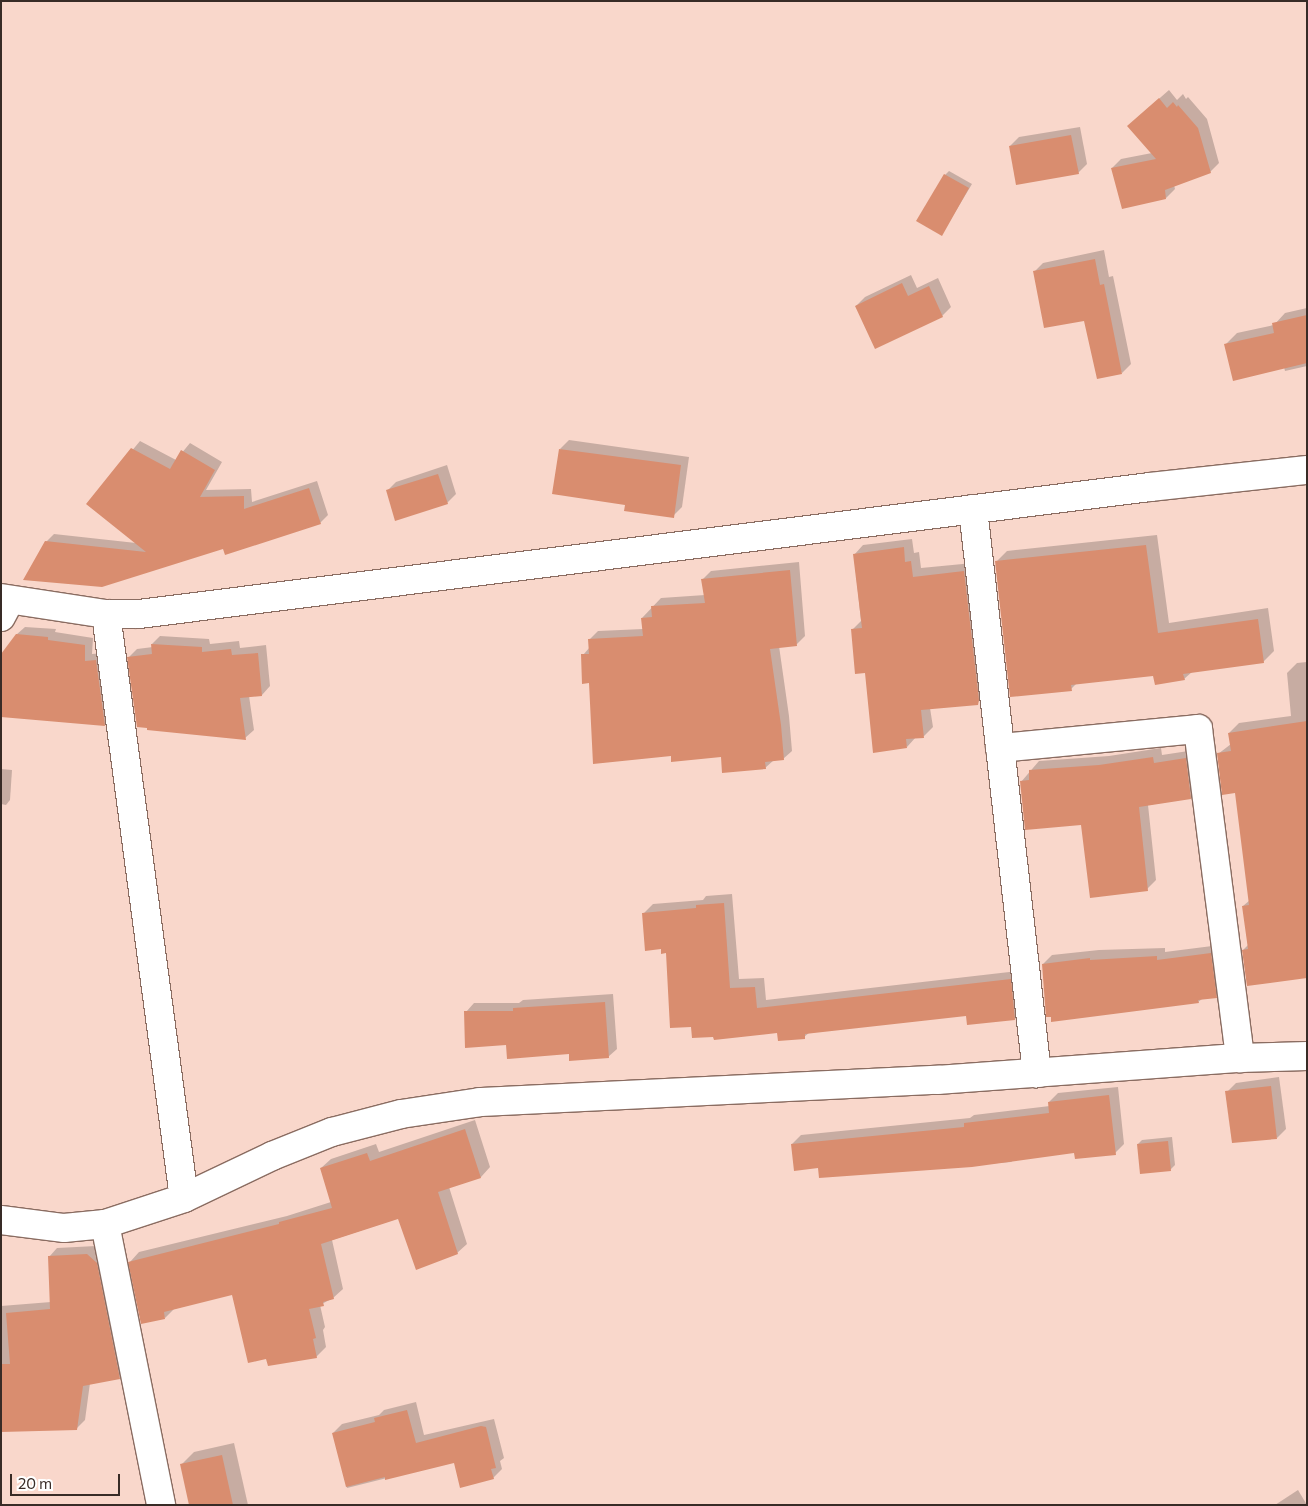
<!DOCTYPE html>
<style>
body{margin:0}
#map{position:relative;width:1308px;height:1506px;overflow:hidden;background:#f9d7cb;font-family:Commissioner,sans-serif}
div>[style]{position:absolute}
.shadow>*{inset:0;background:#0003}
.building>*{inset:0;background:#d98d6f}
.roads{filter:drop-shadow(1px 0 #8a6c61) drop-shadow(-1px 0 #8a6c61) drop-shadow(0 1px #8a6c61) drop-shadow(0 -1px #8a6c61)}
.street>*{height:28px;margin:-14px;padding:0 14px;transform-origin:14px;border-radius:14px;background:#fff}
.secondary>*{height:28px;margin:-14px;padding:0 14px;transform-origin:14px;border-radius:14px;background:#fff}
span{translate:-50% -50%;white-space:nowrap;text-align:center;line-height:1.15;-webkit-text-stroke:4px #fff;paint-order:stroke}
.frame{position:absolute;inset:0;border:2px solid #382b26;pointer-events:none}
.scale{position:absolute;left:10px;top:1474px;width:110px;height:22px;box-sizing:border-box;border:2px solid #382b26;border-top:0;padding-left:6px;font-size:15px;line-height:18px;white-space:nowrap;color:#382b26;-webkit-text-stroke:4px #fff;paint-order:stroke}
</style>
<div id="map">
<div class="shadow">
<i style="clip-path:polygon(1169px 90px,1177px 100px,1183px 94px,1186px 99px,1188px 97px,1207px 119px,1219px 163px,1210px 172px,1174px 185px,1175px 189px,1166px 198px,1112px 168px,1121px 159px,1152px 153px,1137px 118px)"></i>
<i style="clip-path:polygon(1080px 127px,1087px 164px,1078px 173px,1010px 146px,1019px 137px)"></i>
<i style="clip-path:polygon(949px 171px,972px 184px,942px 234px,945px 175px)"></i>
<i style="clip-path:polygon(1104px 250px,1109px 277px,1113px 276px,1131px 364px,1122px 373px,1085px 319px,1034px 272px,1043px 263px)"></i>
<i style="clip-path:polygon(911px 275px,917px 288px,938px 278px,951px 307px,942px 316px,856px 306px,865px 297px)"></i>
<i style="clip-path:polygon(1307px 308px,1307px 366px,1285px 371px,1284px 367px,1226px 344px,1237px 333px,1274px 325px,1285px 313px)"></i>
<i style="clip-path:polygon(569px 440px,689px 457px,682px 507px,673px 516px,626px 504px,560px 449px)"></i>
<i style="clip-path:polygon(140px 441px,176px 460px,190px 443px,222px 462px,206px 490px,251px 489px,252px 502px,317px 481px,328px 515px,320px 523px,224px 547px,102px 586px,46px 542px,54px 534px,136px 543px,88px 504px)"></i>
<i style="clip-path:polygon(447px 465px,456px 494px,447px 503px,387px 491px,396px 482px)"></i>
<i style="clip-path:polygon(1157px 535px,1169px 623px,1268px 608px,1274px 651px,1263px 662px,1192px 672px,1184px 679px,1154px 674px,1077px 683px,1071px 689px,996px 562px,1007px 551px)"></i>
<i style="clip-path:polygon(912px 539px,914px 553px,919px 552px,921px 568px,973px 563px,986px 694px,977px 703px,930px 708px,933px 727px,924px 736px,916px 737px,907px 747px,866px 671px,852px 630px,861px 621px,854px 555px,863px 545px)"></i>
<i style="clip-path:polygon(799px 562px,805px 636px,797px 644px,779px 646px,789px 716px,792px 751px,783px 759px,774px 760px,765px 768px,722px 755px,672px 755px,590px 682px,583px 655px,590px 647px,590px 639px,598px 631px,643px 629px,642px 618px,661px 598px,705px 595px,703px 579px,711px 571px)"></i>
<i style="clip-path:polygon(25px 627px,56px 629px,55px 632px,93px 638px,92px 654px,104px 653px,112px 717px,105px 725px,16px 635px)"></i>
<i style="clip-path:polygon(160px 636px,209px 639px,210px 644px,239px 641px,240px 648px,266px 645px,270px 686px,262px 695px,249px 696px,254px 730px,245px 738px,129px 657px,137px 649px,153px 647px,152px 644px)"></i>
<i style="clip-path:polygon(1307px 662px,1307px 971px,1243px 950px,1248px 945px,1243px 906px,1250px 900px,1236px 791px,1218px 754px,1231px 744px,1229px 733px,1239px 723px,1291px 716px,1287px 673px,1297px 663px)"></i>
<i style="clip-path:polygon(1161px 748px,1162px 755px,1195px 750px,1200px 789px,1191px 798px,1148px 805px,1156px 880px,1147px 889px,1082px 823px,1021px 782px,1039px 761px,1109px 756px)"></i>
<i style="clip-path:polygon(1px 769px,12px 770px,10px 800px,6px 805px,1px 804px)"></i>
<i style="clip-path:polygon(732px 894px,739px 979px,764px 978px,766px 1000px,1019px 971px,1024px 1010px,1015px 1019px,967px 1014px,810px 1032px,804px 1037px,778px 1032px,714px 1035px,692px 1026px,667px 952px,662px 948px,644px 913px,653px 904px,703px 900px,706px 896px)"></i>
<i style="clip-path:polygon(1220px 945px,1225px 988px,1216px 997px,1202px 999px,1198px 1002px,1043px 964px,1052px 955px,1099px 950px,1165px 948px,1165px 952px)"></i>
<i style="clip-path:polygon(613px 994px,617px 1049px,608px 1057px,507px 1044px,466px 1012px,474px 1003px,519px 1003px,523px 1000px)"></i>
<i style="clip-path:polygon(1279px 1077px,1286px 1129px,1277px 1138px,1227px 1092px,1236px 1083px)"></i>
<i style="clip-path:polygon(1118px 1087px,1124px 1144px,1115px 1153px,1075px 1152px,1015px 1159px,1011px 1162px,820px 1177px,819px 1166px,792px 1144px,801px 1135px,970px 1118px,974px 1115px,1050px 1106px,1049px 1102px,1058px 1093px)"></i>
<i style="clip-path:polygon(475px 1120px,490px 1167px,481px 1177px,449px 1187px,467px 1244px,457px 1253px,399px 1218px,332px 1240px,343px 1289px,333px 1298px,320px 1305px,325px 1327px,323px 1330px,326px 1347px,316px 1357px,267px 1358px,233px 1293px,174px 1309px,165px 1318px,130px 1262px,139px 1252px,287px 1216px,331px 1202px,321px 1168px,331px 1159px,376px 1144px,379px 1152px)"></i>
<i style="clip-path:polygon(1172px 1137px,1175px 1165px,1171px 1169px,1141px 1172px,1138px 1144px,1142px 1140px)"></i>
<i style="clip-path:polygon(96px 1246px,128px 1369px,119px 1378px,90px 1383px,85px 1420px,77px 1428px,1px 1431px,1px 1306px,51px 1302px,49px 1257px,57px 1248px)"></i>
<i style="clip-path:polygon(416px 1402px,424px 1435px,494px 1419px,504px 1458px,500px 1461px,502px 1469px,493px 1478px,455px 1461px,347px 1488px,333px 1433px,342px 1424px,379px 1415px,384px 1410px)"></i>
<i style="clip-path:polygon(234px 1443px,248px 1505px,191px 1505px,182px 1464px,194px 1452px)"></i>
<i style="clip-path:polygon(1298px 1490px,1307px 1505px,1275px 1505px)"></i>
</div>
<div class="building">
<i style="clip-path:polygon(1159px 98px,1167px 108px,1173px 102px,1177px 107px,1178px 105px,1198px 128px,1211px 173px,1165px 190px,1166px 199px,1122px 209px,1111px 168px,1156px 159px,1127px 126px)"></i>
<i style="clip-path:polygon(1071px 135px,1079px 174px,1016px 185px,1009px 146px)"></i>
<i style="clip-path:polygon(944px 174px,969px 188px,942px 236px,916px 221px)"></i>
<i style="clip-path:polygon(1095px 259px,1100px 285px,1104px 284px,1122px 374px,1097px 379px,1084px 321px,1044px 328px,1033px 271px)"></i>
<i style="clip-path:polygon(902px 283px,908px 296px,929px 286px,943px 317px,875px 349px,855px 306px)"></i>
<i style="clip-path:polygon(1307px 315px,1307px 363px,1233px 381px,1224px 344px,1274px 333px,1272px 323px)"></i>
<i style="clip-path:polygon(131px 448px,170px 469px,181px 450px,215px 470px,200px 497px,244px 496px,244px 509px,309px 488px,321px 524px,225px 555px,223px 549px,102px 587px,23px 580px,45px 541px,146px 552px,86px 504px)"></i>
<i style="clip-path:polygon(559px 449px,681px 465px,674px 518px,624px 511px,625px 505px,552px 494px)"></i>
<i style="clip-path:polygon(438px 474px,448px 504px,395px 521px,386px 490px)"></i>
<i style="clip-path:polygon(1146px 545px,1158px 633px,1258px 619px,1264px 663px,1183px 674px,1185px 680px,1155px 685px,1153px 676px,1071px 685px,1072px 691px,1010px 697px,995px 561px)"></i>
<i style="clip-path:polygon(904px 547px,905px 562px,911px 561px,913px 577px,964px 571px,979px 700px,978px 705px,921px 710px,924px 738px,906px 739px,907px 748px,873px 753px,865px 673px,855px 674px,851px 629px,862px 628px,853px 554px)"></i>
<i style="clip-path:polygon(790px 570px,797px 646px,770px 649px,781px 725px,784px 760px,765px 762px,766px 769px,722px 773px,721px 757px,671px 762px,671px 756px,593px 764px,589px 683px,582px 684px,581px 654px,589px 654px,588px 639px,643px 636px,641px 618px,652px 617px,651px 606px,705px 603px,701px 579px)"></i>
<i style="clip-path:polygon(16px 634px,48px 637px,48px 640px,85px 645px,85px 661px,96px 660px,105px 726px,1px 717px,1px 654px)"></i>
<i style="clip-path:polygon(151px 644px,202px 647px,202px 652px,231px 649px,232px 655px,258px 653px,262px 696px,240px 698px,246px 740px,147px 730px,147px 728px,137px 727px,127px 657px,152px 654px)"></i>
<i style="clip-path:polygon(1307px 721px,1307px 978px,1247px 986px,1242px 950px,1248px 949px,1242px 906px,1249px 905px,1235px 793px,1222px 795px,1217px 753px,1231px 751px,1228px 733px)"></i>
<i style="clip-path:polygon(1153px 757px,1154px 763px,1186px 758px,1191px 799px,1139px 807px,1148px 891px,1090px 898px,1081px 825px,1025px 830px,1020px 781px,1029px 780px,1029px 770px,1099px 765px)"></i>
<i style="clip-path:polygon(724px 903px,730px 988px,755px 987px,757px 1008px,1011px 979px,1015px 1020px,967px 1025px,966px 1016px,805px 1034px,805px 1039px,778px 1041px,777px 1033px,714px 1040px,713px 1037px,692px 1038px,691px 1027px,670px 1028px,666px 953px,661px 954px,661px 949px,645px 951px,642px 913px,696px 908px,696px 905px)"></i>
<i style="clip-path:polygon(1211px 953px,1217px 998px,1198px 1000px,1199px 1003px,1051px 1022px,1051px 1017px,1046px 1017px,1042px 964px,1090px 958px,1090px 960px,1157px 956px,1157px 960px)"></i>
<i style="clip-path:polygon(605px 1002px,609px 1058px,569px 1061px,569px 1054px,507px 1059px,506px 1045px,465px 1048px,464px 1011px,513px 1011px,513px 1008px)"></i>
<i style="clip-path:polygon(1271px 1086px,1277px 1139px,1232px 1143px,1225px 1091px)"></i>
<i style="clip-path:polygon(1109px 1095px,1116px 1155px,1075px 1159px,1074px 1153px,972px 1167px,819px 1178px,818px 1168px,794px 1171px,791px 1144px,964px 1127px,964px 1123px,1049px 1113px,1048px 1102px)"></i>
<i style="clip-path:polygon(465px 1129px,481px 1178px,438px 1192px,458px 1254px,416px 1270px,398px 1219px,321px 1244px,334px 1299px,323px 1302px,324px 1306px,309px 1309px,316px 1338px,313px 1339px,317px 1358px,268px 1366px,266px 1359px,248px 1363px,232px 1295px,164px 1312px,165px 1319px,141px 1324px,128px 1262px,279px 1224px,279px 1222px,332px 1208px,320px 1168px,367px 1153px,370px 1161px)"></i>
<i style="clip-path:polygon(1168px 1141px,1171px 1171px,1140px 1174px,1137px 1144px)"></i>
<i style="clip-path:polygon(87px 1254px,97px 1263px,120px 1379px,83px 1386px,77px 1430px,1px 1432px,1px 1364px,10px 1364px,6px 1313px,50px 1309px,48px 1256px)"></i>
<i style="clip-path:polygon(407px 1410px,416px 1443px,481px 1426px,486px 1427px,496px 1468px,491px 1469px,494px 1479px,460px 1488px,454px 1463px,385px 1480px,385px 1477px,346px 1487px,332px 1433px,375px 1422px,374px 1418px)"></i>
<i style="clip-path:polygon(222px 1455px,233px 1505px,189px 1505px,180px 1464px)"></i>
</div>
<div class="roads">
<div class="street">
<i style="left:973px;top:509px;width:568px;rotate:83.53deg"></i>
<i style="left:106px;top:614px;width:589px;rotate:82.39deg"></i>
<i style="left:1px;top:617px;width:19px;rotate:-62deg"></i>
<i style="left:1000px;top:748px;width:199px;rotate:-5.5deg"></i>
<i style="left:1198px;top:729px;width:332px;rotate:82.7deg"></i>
<i style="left:1px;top:1220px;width:64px;rotate:7.2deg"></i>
<i style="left:64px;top:1228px;width:41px;rotate:-5.6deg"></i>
<i style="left:105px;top:1224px;width:83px;rotate:-18.2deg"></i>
<i style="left:184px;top:1198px;width:98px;rotate:-25.5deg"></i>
<i style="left:272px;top:1156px;width:65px;rotate:-21.8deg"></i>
<i style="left:332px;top:1132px;width:71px;rotate:-14.6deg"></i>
<i style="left:401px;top:1114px;width:80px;rotate:-8.6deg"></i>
<i style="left:480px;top:1102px;width:458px;rotate:-2.8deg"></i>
<i style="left:937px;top:1080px;width:304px;rotate:-4.2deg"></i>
<i style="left:1240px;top:1058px;width:67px;rotate:-1.7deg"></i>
<i style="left:105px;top:1224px;width:287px;rotate:78.7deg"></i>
</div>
<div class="secondary">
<i style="left:1px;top:598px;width:106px;rotate:8.7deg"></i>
<i style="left:106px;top:614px;width:33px"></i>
<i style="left:139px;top:614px;width:1019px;rotate:-7.16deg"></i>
<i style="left:1150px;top:487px;width:158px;rotate:-6.2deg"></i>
</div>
</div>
<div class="frame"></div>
<div class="scale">20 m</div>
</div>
